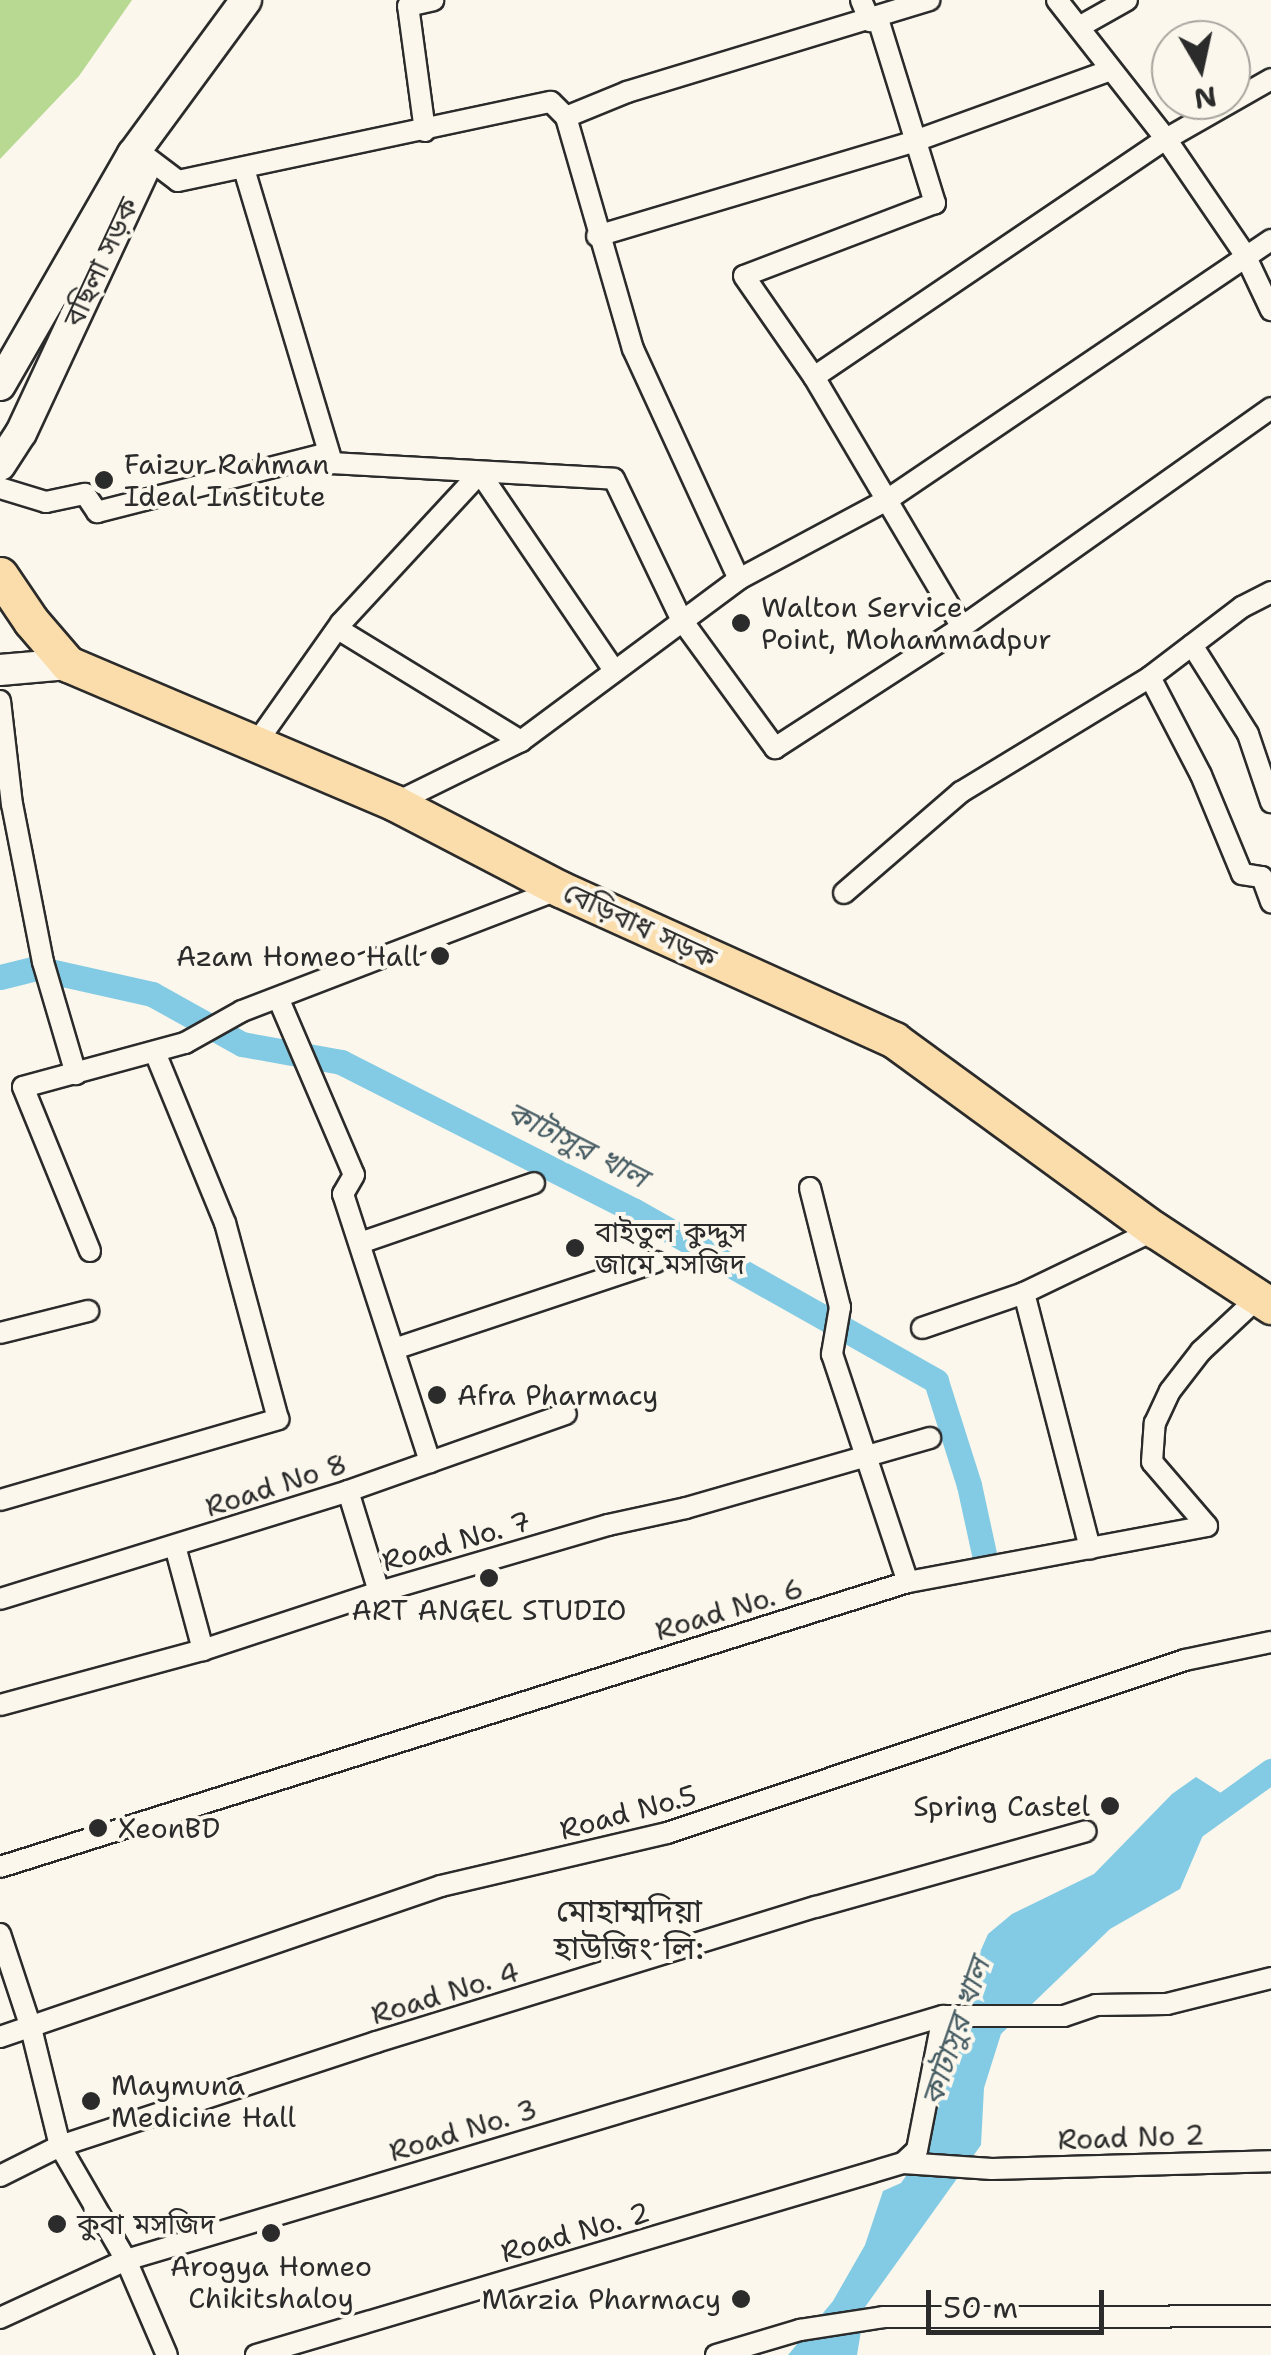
<!DOCTYPE html>
<meta charset="utf-8">
<style>
body{margin:0}
#map{position:relative;width:1271px;height:2355px;overflow:hidden;background:#fbf7ec;font-family:"Shantell Sans","Noto Sans Bengali",sans-serif}
div>[style]{position:absolute}
.green>*{inset:0;background:#b8d992}
.water>*{inset:0;background:#83cbe4}
.canal>*{height:25px;margin:-12.5px;padding:0 12.5px;transform-origin:12.5px;border-radius:12.5px;background:#83cbe4}
.roads{filter:drop-shadow(2px 0 #2b2b2b) drop-shadow(-2px 0 #2b2b2b) drop-shadow(0 2px #2b2b2b) drop-shadow(0 -2px #2b2b2b)}
.minor>*{height:20px;margin:-10px;padding:0 10px;transform-origin:10px;border-radius:10px;background:#fbf7ec}
.secondary>*{height:30px;margin:-15px;padding:0 15px;transform-origin:15px;border-radius:15px;background:#fbf7ec}
.trunk>*{height:35px;margin:-17.5px;padding:0 17.5px;transform-origin:17.5px;border-radius:17.5px;background:#fbddab}
.dots>*{width:28px;height:28px;translate:-50% -50%;box-sizing:border-box;border:5px solid #fbf7ec;border-radius:50%}
span{translate:-50% -50%;white-space:nowrap;text-align:center;line-height:1.15;-webkit-text-stroke:8px #fbf7ec;paint-order:stroke}
.street-label{font-size:28px;color:#2b2b2b}
.poi-label{font-size:28px;color:#2b2b2b}
.left{translate:0 -50%;text-align:left}
.right{translate:-100% -50%;text-align:right}
.water-label{font-size:30px;color:#455b62;font-style:italic}
.quarter-label{font-size:32px;color:#2b2b2b}
.north{position:absolute;left:1151px;top:20px;width:100px;height:100px;box-sizing:border-box;background:#fbf7ec;border:2px solid #a8a59f;border-radius:50%;rotate:171deg;font-size:28px;font-weight:700;line-height:40px;text-align:center;color:#2b2b2b}
.north::after{content:'';display:block;margin:auto;width:35px;height:45px;background:#2b2b2b;clip-path:polygon(50% 0,100% 100%,50% 72%,0 100%)}
.scale{position:absolute;left:926px;top:2290px;width:178px;height:45px;box-sizing:border-box;border:5px solid #2b2b2b;border-top:0;padding-left:12px;font-size:30px;line-height:35px;white-space:nowrap;color:#2b2b2b;-webkit-text-stroke:8px #fbf7ec;paint-order:stroke}
</style>
<div id="map">
<div class="green">
<i style="clip-path:polygon(0 0,132px 0,79px 76px,0 159px)"></i>
</div>
<div class="water">
<i style="clip-path:polygon(1196px 1777px,1221px 1793px,1180px 1889px,1110px 1929px,1001px 2034px,984px 2088px,981px 2145px,865px 2307px,857px 2355px,788px 2355px,833px 2301px,865px 2245px,883px 2191px,901px 2183px,927px 2146px,940px 2065px,969px 1977px,988px 1934px,1012px 1914px,1094px 1874px,1172px 1794px)"></i>
</div>
<div class="canal">
<i style="left:0;top:977px;width:37px;rotate:-14deg"></i>
<i style="left:36px;top:968px;width:119px;rotate:12.6deg"></i>
<i style="left:152px;top:994px;width:103px;rotate:29.1deg"></i>
<i style="left:242px;top:1044px;width:101px;rotate:10.3deg"></i>
<i style="left:341px;top:1062px;width:327px;rotate:26.9deg"></i>
<i style="left:633px;top:1210px;width:348px;rotate:29.4deg"></i>
<i style="left:936px;top:1381px;width:109px;rotate:72.4deg"></i>
<i style="left:969px;top:1485px;width:71px;rotate:77.7deg"></i>
<i style="left:1186px;top:1832px;width:105px;rotate:-35.7deg"></i>
</div>
<div class="roads">
<div class="minor">
<i style="left:861px;top:0;width:23px;rotate:67deg"></i>
<i style="left:1057px;top:0;width:177px;rotate:51.9deg"></i>
<i style="left:1166px;top:139px;width:140px;rotate:55.7deg"></i>
<i style="left:1245px;top:255px;width:61px;rotate:64.7deg"></i>
<i style="left:878px;top:19px;width:193px;rotate:72.8deg"></i>
<i style="left:935px;top:203px;width:204px;rotate:159.1deg"></i>
<i style="left:744px;top:276px;width:123px;rotate:55.3deg"></i>
<i style="left:814px;top:377px;width:291px;rotate:59.4deg"></i>
<i style="left:1079px;top:27px;width:55px;rotate:-29.4deg"></i>
<i style="left:566px;top:117px;width:66px;rotate:-22.3deg"></i>
<i style="left:627px;top:92px;width:316px;rotate:-16.9deg"></i>
<i style="left:425px;top:131px;width:126px;rotate:-97.7deg"></i>
<i style="left:408px;top:6px;width:26px;rotate:-13deg"></i>
<i style="left:149px;top:159px;width:36px;rotate:37deg"></i>
<i style="left:178px;top:181px;width:381px;rotate:-12deg"></i>
<i style="left:551px;top:102px;width:21px;rotate:45deg"></i>
<i style="left:566px;top:117px;width:241px;rotate:73.9deg"></i>
<i style="left:633px;top:349px;width:253px;rotate:65.3deg"></i>
<i style="left:244px;top:169px;width:307px;rotate:73.3deg"></i>
<i style="left:332px;top:463px;width:282px;rotate:3.2deg"></i>
<i style="left:614px;top:479px;width:155px;rotate:64.4deg"></i>
<i style="left:681px;top:619px;width:160px;rotate:53.9deg"></i>
<i style="left:775px;top:748px;width:223px;rotate:-32.9deg"></i>
<i style="left:962px;top:627px;width:379px;rotate:-35.3deg"></i>
<i style="left:597px;top:236px;width:332px;rotate:-16.6deg"></i>
<i style="left:915px;top:141px;width:208px;rotate:-19.9deg"></i>
<i style="left:814px;top:377px;width:425px;rotate:-34.1deg"></i>
<i style="left:1166px;top:139px;width:121px;rotate:-29.7deg"></i>
<i style="left:480px;top:473px;width:237px;rotate:55.8deg"></i>
<i style="left:0;top:488px;width:48px;rotate:16.9deg"></i>
<i style="left:46px;top:502px;width:40px;rotate:-12deg"></i>
<i style="left:85px;top:494px;width:22px;rotate:56deg"></i>
<i style="left:97px;top:512px;width:239px;rotate:-14.3deg"></i>
<i style="left:338px;top:629px;width:215px;rotate:31.5deg"></i>
<i style="left:1192px;top:645px;width:105px;rotate:57.8deg"></i>
<i style="left:1248px;top:734px;width:72px;rotate:71.3deg"></i>
<i style="left:1150px;top:677px;width:110px;rotate:62.5deg"></i>
<i style="left:1201px;top:775px;width:107px;rotate:67.5deg"></i>
<i style="left:1242px;top:874px;width:20px;rotate:9deg"></i>
<i style="left:1262px;top:877px;width:27px;rotate:70deg"></i>
<i style="left:0;top:701px;width:104px;rotate:83.4deg"></i>
<i style="left:12px;top:804px;width:161px;rotate:78.9deg"></i>
<i style="left:43px;top:962px;width:117px;rotate:73.6deg"></i>
<i style="left:257px;top:742px;width:146px;rotate:-54.8deg"></i>
<i style="left:341px;top:623px;width:205px;rotate:-47.2deg"></i>
<i style="left:395px;top:803px;width:140px;rotate:-26.2deg"></i>
<i style="left:521px;top:741px;width:272px;rotate:-36.6deg"></i>
<i style="left:739px;top:579px;width:168px;rotate:-28.1deg"></i>
<i style="left:887px;top:500px;width:464px;rotate:-34.1deg"></i>
<i style="left:844px;top:893px;width:155px;rotate:-40.8deg"></i>
<i style="left:961px;top:792px;width:221px;rotate:-31.3deg"></i>
<i style="left:1150px;top:677px;width:116px;rotate:-37.3deg"></i>
<i style="left:1242px;top:607px;width:33px;rotate:-27deg"></i>
<i style="left:279px;top:1000px;width:190px;rotate:66.8deg"></i>
<i style="left:354px;top:1175px;width:22px;rotate:120deg"></i>
<i style="left:343px;top:1194px;width:282px;rotate:72deg"></i>
<i style="left:810px;top:1188px;width:123px;rotate:75.9deg"></i>
<i style="left:840px;top:1307px;width:48px;rotate:99.7deg"></i>
<i style="left:832px;top:1354px;width:240px;rotate:71.6deg"></i>
<i style="left:360px;top:1243px;width:184px;rotate:-19deg"></i>
<i style="left:90px;top:1251px;width:177px;rotate:-112.2deg"></i>
<i style="left:23px;top:1087px;width:168px;rotate:-15.2deg"></i>
<i style="left:185px;top:1043px;width:65px;rotate:-29.3deg"></i>
<i style="left:242px;top:1011px;width:341px;rotate:-21deg"></i>
<i style="left:1024px;top:1293px;width:264px;rotate:75.5deg"></i>
<i style="left:922px;top:1328px;width:108px;rotate:-18.9deg"></i>
<i style="left:1024px;top:1293px;width:145px;rotate:-25.7deg"></i>
<i style="left:0;top:1333px;width:91px;rotate:-14deg"></i>
<i style="left:394px;top:1349px;width:276px;rotate:-18.4deg"></i>
<i style="left:348px;top:1491px;width:106px;rotate:72.9deg"></i>
<i style="left:0;top:1500px;width:290px;rotate:-16.2deg"></i>
<i style="left:278px;top:1419px;width:203px;rotate:-105.1deg"></i>
<i style="left:225px;top:1223px;width:185px;rotate:-112.3deg"></i>
<i style="left:1207px;top:1526px;width:84px;rotate:-130.7deg"></i>
<i style="left:1152px;top:1462px;width:39px;rotate:-86deg"></i>
<i style="left:1155px;top:1423px;width:35px;rotate:-65deg"></i>
<i style="left:1170px;top:1391px;width:51px;rotate:-52.2deg"></i>
<i style="left:1201px;top:1351px;width:83px;rotate:-43.1deg"></i>
<i style="left:175px;top:1546px;width:108px;rotate:74.9deg"></i>
<i style="left:0;top:1599px;width:364px;rotate:-17.2deg"></i>
<i style="left:348px;top:1491px;width:231px;rotate:-19.5deg"></i>
<i style="left:0;top:1705px;width:210px;rotate:-15.2deg"></i>
<i style="left:203px;top:1650px;width:185px;rotate:-18.2deg"></i>
<i style="left:379px;top:1592px;width:239px;rotate:-16.3deg"></i>
<i style="left:608px;top:1525px;width:80px;rotate:-12.3deg"></i>
<i style="left:686px;top:1508px;width:254px;rotate:-16deg"></i>
<i style="left:0;top:1867px;width:952px;rotate:-17.43deg"></i>
<i style="left:908px;top:1582px;width:304px;rotate:-10.6deg"></i>
<i style="left:0;top:1934px;width:99px;rotate:71.7deg"></i>
<i style="left:31px;top:2028px;width:122px;rotate:76.2deg"></i>
<i style="left:60px;top:2146px;width:132px;rotate:59.9deg"></i>
<i style="left:126px;top:2260px;width:103px;rotate:66.7deg"></i>
<i style="left:0;top:2037px;width:466px;rotate:-18.9deg"></i>
<i style="left:441px;top:1886px;width:232px;rotate:-13.2deg"></i>
<i style="left:667px;top:1833px;width:546px;rotate:-18.47deg"></i>
<i style="left:1185px;top:1660px;width:88px;rotate:-11.8deg"></i>
<i style="left:903px;top:2163px;width:19px;rotate:-43deg"></i>
<i style="left:917px;top:2150px;width:136px;rotate:-79deg"></i>
<i style="left:0;top:2176px;width:67px;rotate:-26.6deg"></i>
<i style="left:60px;top:2146px;width:333px;rotate:-18.2deg"></i>
<i style="left:376px;top:2042px;width:460px;rotate:-17.1deg"></i>
<i style="left:816px;top:1907px;width:280px;rotate:-15.7deg"></i>
<i style="left:0;top:2318px;width:139px;rotate:-24.7deg"></i>
<i style="left:126px;top:2260px;width:853px;rotate:-16.63deg"></i>
<i style="left:943px;top:2016px;width:121px"></i>
<i style="left:1064px;top:2016px;width:34px;rotate:-19deg"></i>
<i style="left:1096px;top:2005px;width:71px;rotate:-0.8deg"></i>
<i style="left:1167px;top:2004px;width:107px;rotate:-14deg"></i>
<i style="left:256px;top:2355px;width:675px;rotate:-16.53deg"></i>
<i style="left:903px;top:2163px;width:89px;rotate:3.9deg"></i>
<i style="left:992px;top:2169px;width:279px;rotate:-1.6deg"></i>
<i style="left:716px;top:2355px;width:88px;rotate:-16.6deg"></i>
<i style="left:800px;top:2330px;width:85px;rotate:-8.8deg"></i>
<i style="left:884px;top:2317px;width:387px;rotate:-0.1deg"></i>
</div>
<div class="secondary">
<i style="left:0;top:385px;width:267px;rotate:-60.1deg"></i>
<i style="left:133px;top:154px;width:191px;rotate:-53.7deg"></i>
<i style="left:0;top:465px;width:38px;rotate:-57deg"></i>
<i style="left:21px;top:433px;width:289px;rotate:-65deg"></i>
<i style="left:0;top:670px;width:68px;rotate:-5deg"></i>
</div>
<div class="trunk">
<i style="left:0;top:575px;width:55px;rotate:56deg"></i>
<i style="left:31px;top:621px;width:57px;rotate:49.3deg"></i>
<i style="left:68px;top:664px;width:355px;rotate:23deg"></i>
<i style="left:395px;top:803px;width:186px;rotate:27.5deg"></i>
<i style="left:560px;top:889px;width:367px;rotate:24.3deg"></i>
<i style="left:894px;top:1040px;width:323px;rotate:36.1deg"></i>
<i style="left:1155px;top:1230px;width:139px;rotate:33.2deg"></i>
</div>
</div>
<div class="dots">
<i style="left:104px;top:480px;background:#2b2b2b"></i>
<i style="left:741px;top:623px;background:#2b2b2b"></i>
<i style="left:440px;top:956px;background:#2b2b2b"></i>
<i style="left:575px;top:1248px;background:#2b2b2b"></i>
<i style="left:437px;top:1395px;background:#2b2b2b"></i>
<i style="left:489px;top:1578px;background:#2b2b2b"></i>
<i style="left:1110px;top:1806px;background:#2b2b2b"></i>
<i style="left:98px;top:1828px;background:#2b2b2b"></i>
<i style="left:91px;top:2101px;background:#2b2b2b"></i>
<i style="left:57px;top:2224px;background:#2b2b2b"></i>
<i style="left:271px;top:2233px;background:#2b2b2b"></i>
<i style="left:741px;top:2299px;background:#2b2b2b"></i>
</div>
<div class="street-label">
<span style="left:101px;top:262px;rotate:-65deg">বছিলা সড়ক</span>
<span style="left:640px;top:925px;rotate:25deg">বেড়িবাধ সড়ক</span>
<span style="left:276px;top:1485px;rotate:-18deg">Road No 8</span>
<span style="left:456px;top:1541px;rotate:-16deg">Road No. 7</span>
<span style="left:729px;top:1609px;rotate:-17deg">Road No. 6</span>
<span style="left:628px;top:1812px;rotate:-15deg">Road No.5</span>
<span style="left:445px;top:1993px;rotate:-17deg">Road No. 4</span>
<span style="left:463px;top:2130px;rotate:-17deg">Road No. 3</span>
<span style="left:1131px;top:2137px;rotate:-2deg">Road No 2</span>
<span style="left:575px;top:2232px;rotate:-16deg">Road No. 2</span>
</div>
<div class="poi-label">
<span class="left" style="left:124px;top:480px">Faizur Rahman<br>Ideal Institute</span>
<span class="left" style="left:761px;top:623px">Walton Service<br>Point, Mohammadpur</span>
<span class="right" style="left:420px;top:956px">Azam Homeo Hall</span>
<span class="left" style="left:595px;top:1248px">বাইতুল কুদ্দুস<br>জামে মসজিদ</span>
<span class="left" style="left:457px;top:1395px">Afra Pharmacy</span>
<span style="left:489px;top:1610px">ART ANGEL STUDIO</span>
<span class="right" style="left:1090px;top:1806px">Spring Castel</span>
<span class="left" style="left:118px;top:1828px">XeonBD</span>
<span class="left" style="left:111px;top:2101px">Maymuna<br>Medicine Hall</span>
<span class="left" style="left:77px;top:2224px">কুবা মসজিদ</span>
<span style="left:271px;top:2282px">Arogya Homeo<br>Chikitshaloy</span>
<span class="right" style="left:721px;top:2299px">Marzia Pharmacy</span>
</div>
<div class="water-label">
<span style="left:577px;top:1145px;rotate:27deg">কাটাসুর খাল</span>
<span style="left:956px;top:2032px;rotate:-71deg">কাটাসুর খাল</span>
</div>
<div class="quarter-label">
<span style="left:629px;top:1930px">মোহাম্মদিয়া<br>হাউজিং লি:</span>
</div>
<div class="north">N</div>
<div class="scale">50 m</div>
</div>
